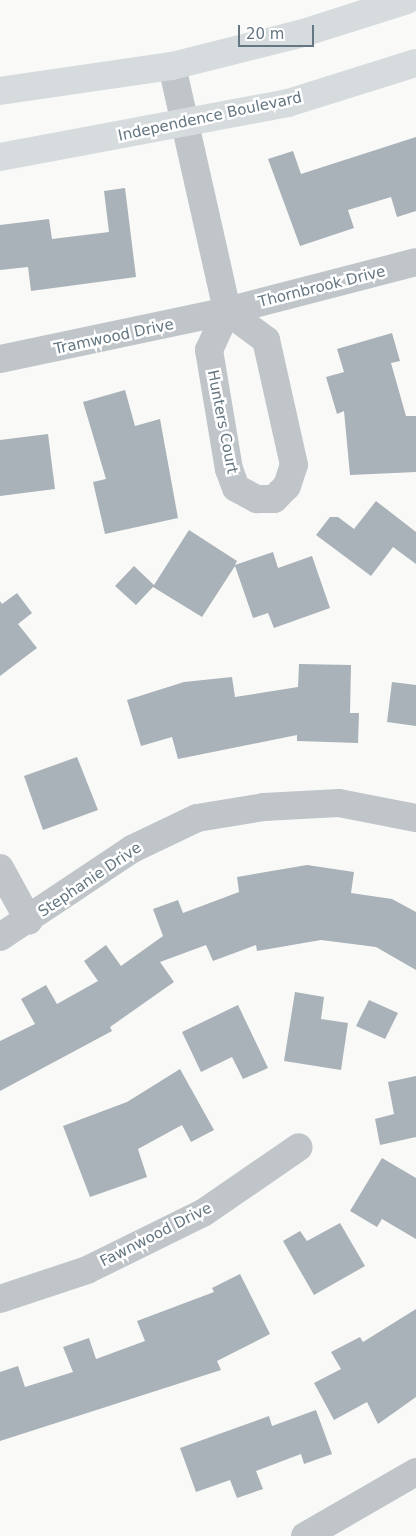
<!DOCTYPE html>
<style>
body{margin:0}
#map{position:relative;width:416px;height:1536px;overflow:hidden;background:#f9f9f7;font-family:"DejaVu Sans",sans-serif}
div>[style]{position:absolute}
.building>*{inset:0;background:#a9b2b8}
.minor>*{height:28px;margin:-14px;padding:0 14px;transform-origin:14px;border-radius:14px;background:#c0c5c9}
.major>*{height:28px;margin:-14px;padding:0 14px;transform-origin:14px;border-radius:14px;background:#d6dbde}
span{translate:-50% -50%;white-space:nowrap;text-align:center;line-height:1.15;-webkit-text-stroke:5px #fff;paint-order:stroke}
.street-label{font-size:15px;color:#647681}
.scale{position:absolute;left:238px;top:25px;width:76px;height:22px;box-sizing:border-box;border:2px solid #647681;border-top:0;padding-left:6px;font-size:15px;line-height:18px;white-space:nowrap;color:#647681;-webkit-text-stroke:4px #fff;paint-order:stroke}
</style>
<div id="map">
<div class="building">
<i style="clip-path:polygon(416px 137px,416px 211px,397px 217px,391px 197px,348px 210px,354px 228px,300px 246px,268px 159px,293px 151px,301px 174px)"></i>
<i style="clip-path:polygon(125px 188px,136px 277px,31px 291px,28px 267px,0 270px,0 225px,49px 219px,52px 239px,109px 232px,104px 191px)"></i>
<i style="clip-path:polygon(392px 333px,400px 361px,391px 363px,406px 416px,416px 416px,416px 472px,350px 475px,344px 411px,337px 414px,326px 377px,344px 372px,337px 349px)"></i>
<i style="clip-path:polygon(125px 390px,135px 426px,160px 419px,178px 518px,105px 534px,93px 482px,106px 479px,83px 402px)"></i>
<i style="clip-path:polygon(48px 434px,55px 489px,0 496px,0 440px)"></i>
<i style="clip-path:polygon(376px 501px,416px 532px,416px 564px,393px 547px,371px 576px,316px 535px,330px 517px,338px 517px,354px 529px)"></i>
<i style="clip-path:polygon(189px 530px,237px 561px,235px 565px,273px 552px,278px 568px,312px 556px,330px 608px,274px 628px,268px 613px,253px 618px,235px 566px,202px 617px,153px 587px,136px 605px,115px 586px,134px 566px,154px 585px)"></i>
<i style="clip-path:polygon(17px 593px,32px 613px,18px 624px,37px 648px,0 676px,0 601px,2px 604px)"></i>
<i style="clip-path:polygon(299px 664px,351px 665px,350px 713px,359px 713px,358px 743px,297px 741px,297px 735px,178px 759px,172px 737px,141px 746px,127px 700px,184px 682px,232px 677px,235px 697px,298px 687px)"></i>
<i style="clip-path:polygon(392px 682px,416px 685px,416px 726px,387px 722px)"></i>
<i style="clip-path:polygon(77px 757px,98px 810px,43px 830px,24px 776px)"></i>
<i style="clip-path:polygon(307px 865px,354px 872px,351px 893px,392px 899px,416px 912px,416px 970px,376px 947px,321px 940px,257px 951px,256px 945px,213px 961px,206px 945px,160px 962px,174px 982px,110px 1027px,112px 1031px,0 1091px,0 1041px,35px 1024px,21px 999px,46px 985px,57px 1004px,98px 981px,84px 961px,106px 945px,121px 966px,163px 936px,153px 909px,178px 900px,183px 913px,239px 892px,237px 877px)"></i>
<i style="clip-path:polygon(295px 992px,324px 997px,321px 1019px,348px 1023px,341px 1070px,284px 1061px)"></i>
<i style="clip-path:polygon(369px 1000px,398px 1013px,385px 1039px,356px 1026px)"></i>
<i style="clip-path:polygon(238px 1005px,268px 1068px,243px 1079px,232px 1057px,201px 1072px,182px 1032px)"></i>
<i style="clip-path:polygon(180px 1069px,214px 1130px,191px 1142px,182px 1125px,138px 1149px,147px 1177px,90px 1197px,63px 1126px,127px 1102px)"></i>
<i style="clip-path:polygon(416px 1076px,416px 1137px,380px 1145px,375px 1119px,394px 1114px,388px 1082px)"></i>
<i style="clip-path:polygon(382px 1158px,416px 1178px,416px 1239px,382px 1219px,377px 1227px,350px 1211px)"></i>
<i style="clip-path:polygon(340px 1223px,365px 1266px,314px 1295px,283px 1241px,300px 1231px,307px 1241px)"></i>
<i style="clip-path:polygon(240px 1274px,270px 1334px,217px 1361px,221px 1370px,0 1441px,0 1372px,18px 1366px,25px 1387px,73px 1372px,63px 1347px,89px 1338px,96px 1359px,145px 1341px,137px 1321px,214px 1292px,212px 1288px)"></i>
<i style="clip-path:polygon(416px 1309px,416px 1397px,378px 1424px,367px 1402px,334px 1420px,314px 1383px,341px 1369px,331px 1352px,360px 1337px,363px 1342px)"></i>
<i style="clip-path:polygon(316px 1410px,332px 1454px,304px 1464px,301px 1454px,256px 1471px,263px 1489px,237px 1498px,230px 1480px,196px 1492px,180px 1448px,269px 1416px,272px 1426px)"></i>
</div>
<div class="minor">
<i style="left:172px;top:66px;width:251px;rotate:77.3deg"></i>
<i style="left:227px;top:311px;width:43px;rotate:114.8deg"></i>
<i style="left:209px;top:350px;width:121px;rotate:80.5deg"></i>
<i style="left:229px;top:469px;width:20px;rotate:70deg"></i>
<i style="left:236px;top:488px;width:24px;rotate:28deg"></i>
<i style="left:257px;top:499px;width:17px"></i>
<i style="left:274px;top:499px;width:18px;rotate:-45deg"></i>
<i style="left:287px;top:486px;width:22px;rotate:-72deg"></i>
<i style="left:294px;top:465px;width:128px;rotate:-102.6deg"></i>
<i style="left:266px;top:340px;width:49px;rotate:-143.4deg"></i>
<i style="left:0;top:359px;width:232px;rotate:-11.9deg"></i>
<i style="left:227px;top:311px;width:195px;rotate:-14.5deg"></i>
<i style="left:0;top:868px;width:60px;rotate:61.3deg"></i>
<i style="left:0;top:937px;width:159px;rotate:-33.7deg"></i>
<i style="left:132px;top:849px;width:72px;rotate:-25.5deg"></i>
<i style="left:197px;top:818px;width:68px;rotate:-9.3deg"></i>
<i style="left:264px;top:807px;width:75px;rotate:-3.1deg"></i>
<i style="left:339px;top:803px;width:78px;rotate:11deg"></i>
<i style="left:0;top:1299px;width:92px;rotate:-18.4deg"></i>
<i style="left:87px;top:1270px;width:129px;rotate:-26.2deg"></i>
<i style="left:203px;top:1213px;width:116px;rotate:-34.5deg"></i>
<i style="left:305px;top:1536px;width:128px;rotate:-30deg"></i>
</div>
<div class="major">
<i style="left:0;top:91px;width:174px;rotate:-8.3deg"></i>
<i style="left:172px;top:66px;width:135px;rotate:-14.1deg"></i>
<i style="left:303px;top:33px;width:109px;rotate:-17.6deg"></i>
<i style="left:0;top:157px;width:293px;rotate:-10.6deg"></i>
<i style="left:288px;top:103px;width:134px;rotate:-17.4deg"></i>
</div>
<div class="street-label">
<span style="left:210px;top:117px;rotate:-12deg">Independence Boulevard</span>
<span style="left:322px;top:287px;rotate:-14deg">Thornbrook Drive</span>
<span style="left:114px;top:337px;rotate:-12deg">Tramwood Drive</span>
<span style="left:222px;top:422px;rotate:79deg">Hunters Court</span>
<span style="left:90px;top:880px;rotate:-34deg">Stephanie Drive</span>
<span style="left:156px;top:1235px;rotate:-27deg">Fawnwood Drive</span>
</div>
<div class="scale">20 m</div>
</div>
